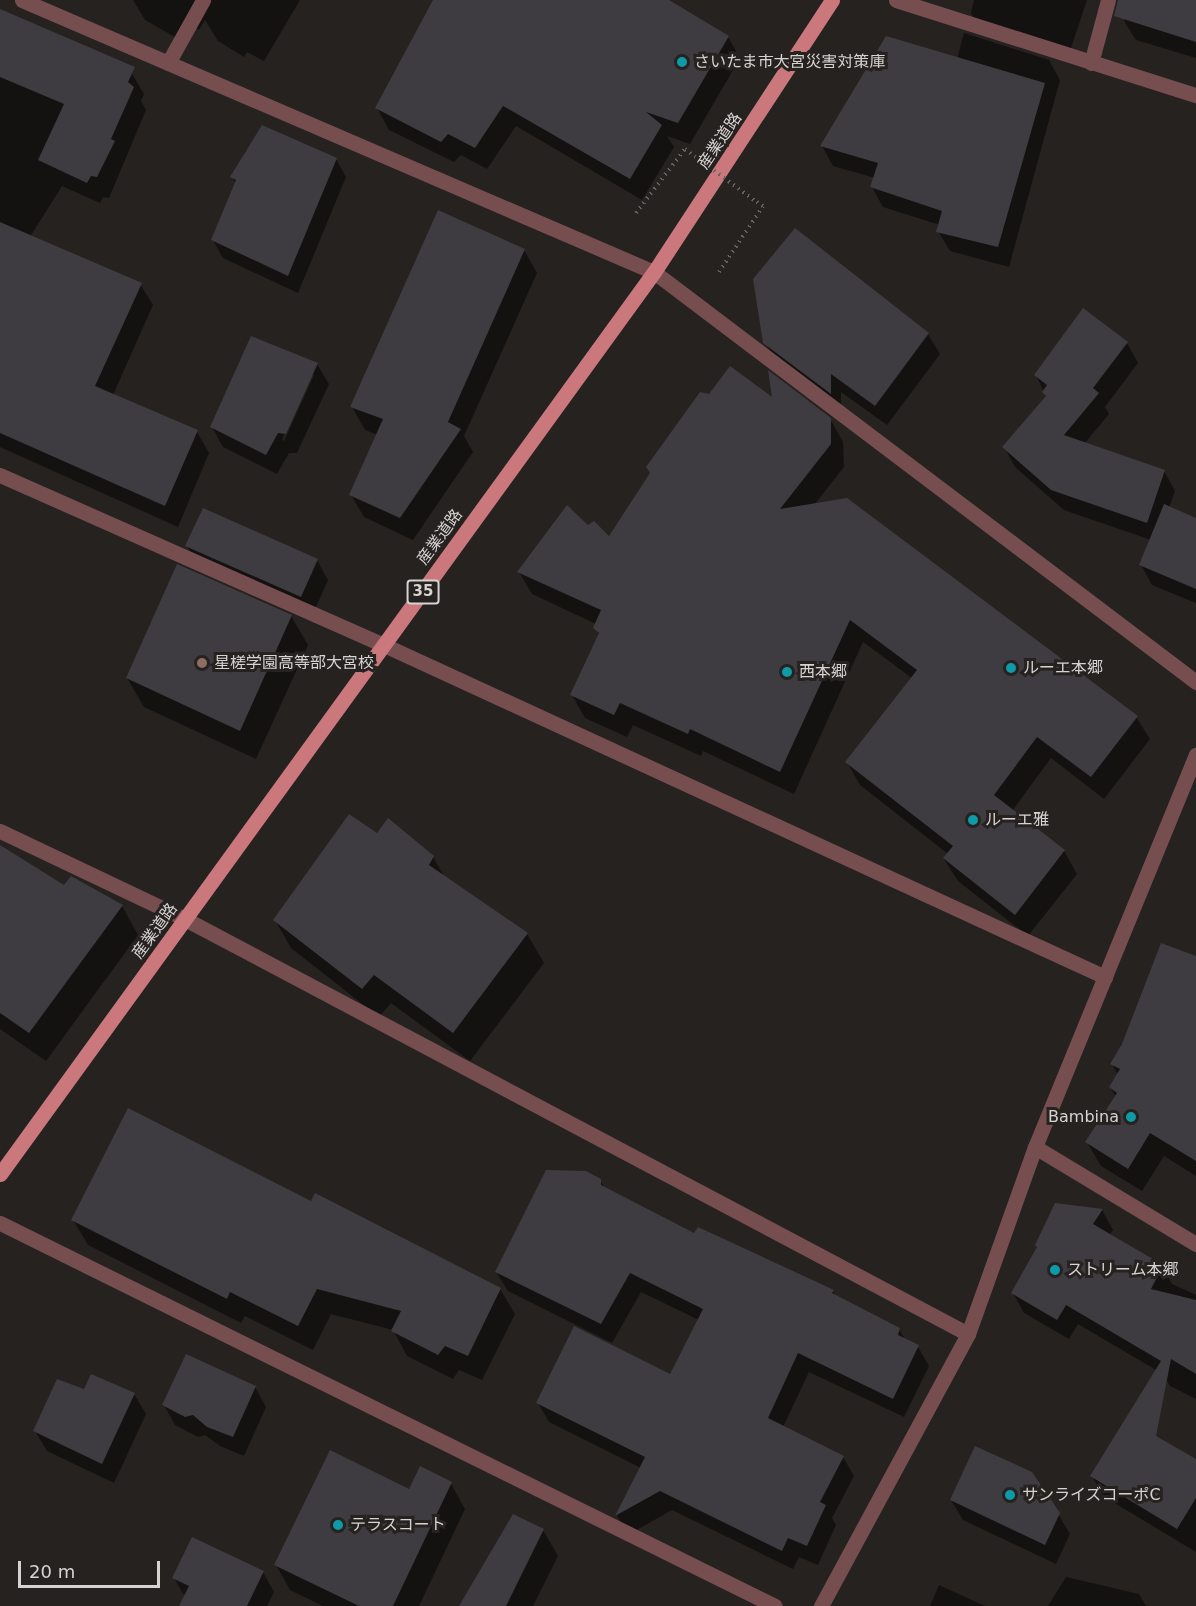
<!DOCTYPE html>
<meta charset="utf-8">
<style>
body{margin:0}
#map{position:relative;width:1196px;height:1606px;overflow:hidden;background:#252220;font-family:"DejaVu Sans","Noto Sans JP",sans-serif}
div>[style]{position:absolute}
.shadow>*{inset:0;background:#0007}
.building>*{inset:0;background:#3e3c40}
.path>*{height:4px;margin-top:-2px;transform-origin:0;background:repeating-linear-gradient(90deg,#666362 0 1.5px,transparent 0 6px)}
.service>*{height:15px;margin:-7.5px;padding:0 7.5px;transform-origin:7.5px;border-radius:7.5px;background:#774e50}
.minor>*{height:15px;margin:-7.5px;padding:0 7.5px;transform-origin:7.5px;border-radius:7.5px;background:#774e50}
.tertiary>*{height:15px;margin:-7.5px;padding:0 7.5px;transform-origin:7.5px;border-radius:7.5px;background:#774e50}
.primary>*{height:15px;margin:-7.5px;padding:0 7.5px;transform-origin:7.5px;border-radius:7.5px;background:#ca787c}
.path-bridge>*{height:4px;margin-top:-2px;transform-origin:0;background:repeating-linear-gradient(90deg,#666362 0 1.5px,transparent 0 6px)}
.dots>*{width:16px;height:16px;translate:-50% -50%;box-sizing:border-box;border:3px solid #252220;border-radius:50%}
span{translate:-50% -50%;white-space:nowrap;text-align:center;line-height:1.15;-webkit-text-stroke:6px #252220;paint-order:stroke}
.shield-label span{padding:2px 4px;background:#252220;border:2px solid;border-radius:4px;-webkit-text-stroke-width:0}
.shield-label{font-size:15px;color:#d6d3d2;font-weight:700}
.poi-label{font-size:16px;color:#d6d3d2}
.left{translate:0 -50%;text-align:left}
.right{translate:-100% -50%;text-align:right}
.street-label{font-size:16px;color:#d6d3d2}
.scale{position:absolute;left:18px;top:1561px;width:142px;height:27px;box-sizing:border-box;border:3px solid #d6d3d2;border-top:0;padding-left:8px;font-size:18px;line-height:21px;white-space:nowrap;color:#d6d3d2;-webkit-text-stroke:4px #252220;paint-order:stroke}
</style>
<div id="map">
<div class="shadow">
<i style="clip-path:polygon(133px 0,300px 0,264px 61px,247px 52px,244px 57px,218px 41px,205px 20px,199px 30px,190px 24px,180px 40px,145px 20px)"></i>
<i style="clip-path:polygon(435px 0,666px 0,728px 37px,740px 58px,690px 144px,667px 136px,674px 147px,642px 200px,516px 126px,487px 169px,461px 155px,454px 162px,389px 130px,377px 108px)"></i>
<i style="clip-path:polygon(974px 0,1087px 0,1067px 60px,982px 33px,971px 13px)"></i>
<i style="clip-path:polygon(1132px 0,1196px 0,1196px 58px,1136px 40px,1124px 21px)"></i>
<i style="clip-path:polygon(0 19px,131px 72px,144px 94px,141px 101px,146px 110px,109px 198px,103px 197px,100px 203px,62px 186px,30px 237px,140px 284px,153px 305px,113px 395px,197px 432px,209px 453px,178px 527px,0 447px)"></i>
<i style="clip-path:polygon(964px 33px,1049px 60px,1060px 80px,1009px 267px,950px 251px,938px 231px,940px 225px,883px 207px,872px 187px,875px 178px,833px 166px,822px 146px,957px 59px)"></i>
<i style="clip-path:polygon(246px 150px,336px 159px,346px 177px,298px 293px,223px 258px,213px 240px,236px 184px,232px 177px)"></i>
<i style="clip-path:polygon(795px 231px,928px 334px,940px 354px,887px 425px,841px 392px,841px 412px,777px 363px,765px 342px)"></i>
<i style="clip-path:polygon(524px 250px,537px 273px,464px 436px,473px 452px,413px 540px,364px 517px,351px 495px,378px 435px,365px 430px,352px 407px)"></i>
<i style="clip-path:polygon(1127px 343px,1138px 363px,1105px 407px,1109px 414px,1085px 443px,1164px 471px,1175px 491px,1169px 508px,1196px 519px,1196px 603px,1152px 585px,1141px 565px,1151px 540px,1064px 510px,1015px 467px,1004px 447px,1046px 397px,1036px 375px)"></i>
<i style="clip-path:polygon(evenodd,317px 364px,329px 384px,297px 453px,289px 453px,277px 474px,223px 447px,212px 427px,317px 364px,311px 375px,314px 375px,284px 441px,282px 440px,311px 375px)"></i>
<i style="clip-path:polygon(774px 400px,830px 419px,843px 442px,844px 467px,814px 505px,1136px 717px,1150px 739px,1104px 799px,1051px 758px,1012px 811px,1064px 851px,1077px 874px,1028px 936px,958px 881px,944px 859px,948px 854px,860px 785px,847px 762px,912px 678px,863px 642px,794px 794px,703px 751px,701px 756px,633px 725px,627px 737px,585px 718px,572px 695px,599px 636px,596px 624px,532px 594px,519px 572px,587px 527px,609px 538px)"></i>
<i style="clip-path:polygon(187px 546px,317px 560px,328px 580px,312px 616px,199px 566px)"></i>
<i style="clip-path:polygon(178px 566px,291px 616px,308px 645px,256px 759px,144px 707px,127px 678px)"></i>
<i style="clip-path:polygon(377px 835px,433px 857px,445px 878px,527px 934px,544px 963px,470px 1061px,391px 1003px,379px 1017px,291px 948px,275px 920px)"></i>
<i style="clip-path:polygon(0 847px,64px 888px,122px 906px,138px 935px,46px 1061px,0 1029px)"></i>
<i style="clip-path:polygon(1196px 958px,1196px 1176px,1164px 1156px,1142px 1191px,1101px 1166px,1087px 1142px,1116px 1097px,1110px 1087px,1118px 1075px,1112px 1064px)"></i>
<i style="clip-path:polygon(600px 1180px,605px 1189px,694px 1235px,833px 1291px,837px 1298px,899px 1329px,905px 1340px,918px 1347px,929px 1366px,904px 1417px,809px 1372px,783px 1427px,843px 1457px,854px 1476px,832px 1518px,836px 1525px,818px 1565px,799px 1557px,793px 1569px,672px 1510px,628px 1535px,617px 1516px,641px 1468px,549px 1422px,538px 1403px,670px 1376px,699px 1320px,641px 1292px,612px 1343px,508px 1291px,496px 1272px)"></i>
<i style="clip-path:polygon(316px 1195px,500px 1289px,515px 1314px,482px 1380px,459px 1370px,453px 1379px,407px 1356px,393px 1330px,331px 1314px,313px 1350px,245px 1316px,241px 1323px,88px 1245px,73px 1220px,312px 1203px)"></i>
<i style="clip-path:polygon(1102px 1210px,1113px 1230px,1110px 1234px,1162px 1266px,1172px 1284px,1196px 1295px,1196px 1399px,1170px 1386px,1163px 1374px,1078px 1324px,1069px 1339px,1024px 1313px,1013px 1293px)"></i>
<i style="clip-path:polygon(255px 1387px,266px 1407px,244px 1456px,220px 1446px,205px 1435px,198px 1437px,175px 1425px,164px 1405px)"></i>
<i style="clip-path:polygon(85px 1391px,134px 1394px,146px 1414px,114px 1483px,47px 1451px,35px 1431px)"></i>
<i style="clip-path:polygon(1196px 1461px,1196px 1552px,1103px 1496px,1092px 1476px)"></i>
<i style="clip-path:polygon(451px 1484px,465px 1509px,419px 1606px,323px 1606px,290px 1590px,276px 1565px,409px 1491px)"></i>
<i style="clip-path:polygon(951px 1500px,1058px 1514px,1070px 1534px,1056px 1564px,963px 1520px)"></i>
<i style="clip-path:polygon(543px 1530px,558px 1556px,533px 1606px,461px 1606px)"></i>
<i style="clip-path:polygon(263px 1572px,274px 1592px,267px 1606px,181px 1606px,185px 1597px,174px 1578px)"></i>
<i style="clip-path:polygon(1066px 1577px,1139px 1594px,1146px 1606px,1048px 1606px)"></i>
<i style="clip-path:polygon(939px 1585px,985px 1606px,930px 1606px)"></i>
</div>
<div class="building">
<i style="clip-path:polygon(433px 0,669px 0,729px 36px,678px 123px,646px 112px,662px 125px,630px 179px,503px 106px,475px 148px,448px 134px,441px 142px,375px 108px)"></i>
<i style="clip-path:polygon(1118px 0,1196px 0,1196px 42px,1114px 16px)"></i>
<i style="clip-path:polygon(0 9px,135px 67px,128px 82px,134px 87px,111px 139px,115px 141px,97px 177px,91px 176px,87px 183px,38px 160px,64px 104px,0 77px)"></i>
<i style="clip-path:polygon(886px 36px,1045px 83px,998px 247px,936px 232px,942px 211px,870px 187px,878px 163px,820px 146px)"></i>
<i style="clip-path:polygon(262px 125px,337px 158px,288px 276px,211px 240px,236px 180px,230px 177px)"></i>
<i style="clip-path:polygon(438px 210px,525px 249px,448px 422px,461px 429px,400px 518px,349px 495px,383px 419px,350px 407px)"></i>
<i style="clip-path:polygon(0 222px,142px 283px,95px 386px,198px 430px,165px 506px,0 433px)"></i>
<i style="clip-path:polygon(795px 228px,929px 333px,875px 406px,831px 374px,831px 394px,763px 343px,753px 279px)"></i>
<i style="clip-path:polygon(1083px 308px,1128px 342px,1093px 388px,1099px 393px,1064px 435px,1165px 470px,1147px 523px,1051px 490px,1002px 447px,1046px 396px,1042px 392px,1047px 385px,1034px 375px)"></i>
<i style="clip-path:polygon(251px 336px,318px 363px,286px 434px,278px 433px,266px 455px,210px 427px)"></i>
<i style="clip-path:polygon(730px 366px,772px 397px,768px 370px,831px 418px,831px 444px,780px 509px,847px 498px,1138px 716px,1091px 777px,1037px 737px,994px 795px,1065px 850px,1015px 915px,943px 858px,953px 846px,845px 762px,917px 670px,850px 620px,780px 772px,690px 729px,688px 734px,620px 703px,614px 715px,570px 695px,599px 633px,593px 628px,601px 610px,517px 572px,567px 505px,588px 525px,594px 521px,609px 536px,650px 473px,646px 467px,700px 392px,709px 394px)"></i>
<i style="clip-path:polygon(1164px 504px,1196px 518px,1196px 589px,1139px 565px)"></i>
<i style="clip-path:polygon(203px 508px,318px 559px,301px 597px,185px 546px)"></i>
<i style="clip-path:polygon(177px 564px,292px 615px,240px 731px,126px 678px)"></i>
<i style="clip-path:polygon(349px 814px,377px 833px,388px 818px,434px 856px,429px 865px,528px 933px,453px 1033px,374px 975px,362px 989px,273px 920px)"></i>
<i style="clip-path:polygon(0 845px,64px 885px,71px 876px,123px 905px,29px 1033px,0 1013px)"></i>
<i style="clip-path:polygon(1161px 943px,1196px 956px,1196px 1161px,1150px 1133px,1128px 1169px,1085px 1142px,1117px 1093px,1109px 1087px,1120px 1069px,1110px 1064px,1122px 1044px)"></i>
<i style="clip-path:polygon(128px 1108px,311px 1201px,315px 1193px,501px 1288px,468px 1356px,445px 1346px,438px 1355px,391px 1331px,401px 1311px,317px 1289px,298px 1326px,230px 1292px,227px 1299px,71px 1220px)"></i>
<i style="clip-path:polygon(546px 1170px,586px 1171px,601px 1179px,601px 1185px,694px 1233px,698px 1227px,834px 1290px,832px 1293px,900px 1328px,898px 1335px,919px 1345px,893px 1399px,798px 1353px,768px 1418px,844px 1456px,820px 1502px,826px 1505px,807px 1546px,788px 1538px,782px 1551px,660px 1491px,615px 1516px,645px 1457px,536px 1403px,574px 1326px,670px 1374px,703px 1309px,630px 1273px,601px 1324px,495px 1272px)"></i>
<i style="clip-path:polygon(1055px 1203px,1103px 1209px,1093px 1224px,1163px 1265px,1151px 1289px,1196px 1300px,1196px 1374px,1171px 1359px,1156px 1436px,1196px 1459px,1196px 1498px,1177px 1529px,1090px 1476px,1161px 1361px,1066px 1305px,1057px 1320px,1011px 1293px,1037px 1247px,1035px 1245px)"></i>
<i style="clip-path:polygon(186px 1354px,256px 1386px,233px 1437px,207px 1427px,193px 1415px,185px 1417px,162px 1405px)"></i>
<i style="clip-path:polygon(91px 1374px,135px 1393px,102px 1464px,33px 1431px,57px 1379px,84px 1389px)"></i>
<i style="clip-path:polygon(975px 1446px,1032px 1472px,1060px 1513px,1045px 1545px,950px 1500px)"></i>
<i style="clip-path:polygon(330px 1450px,409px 1489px,420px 1466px,452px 1482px,393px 1606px,359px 1606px,274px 1565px)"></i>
<i style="clip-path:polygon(513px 1514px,544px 1529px,506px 1606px,459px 1606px)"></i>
<i style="clip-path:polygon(192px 1537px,264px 1571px,247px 1606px,179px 1606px,189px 1586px,172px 1578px)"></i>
</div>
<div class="path">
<i style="left:636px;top:213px;width:81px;rotate:-52.6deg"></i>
<i style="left:719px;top:272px;width:79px;rotate:-56.3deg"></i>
<i style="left:763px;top:206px;width:11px;rotate:-146deg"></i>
</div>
<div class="service">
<i style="left:168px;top:63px;width:72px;rotate:-60.9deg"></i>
<i style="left:1091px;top:63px;width:65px;rotate:-74.9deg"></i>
</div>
<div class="minor">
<i style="left:22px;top:0;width:688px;rotate:23.29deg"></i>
<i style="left:654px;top:272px;width:680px;rotate:37.11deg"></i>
<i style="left:896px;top:0;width:315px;rotate:17.6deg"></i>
<i style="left:0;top:475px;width:420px;rotate:23.9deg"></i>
<i style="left:384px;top:645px;width:794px;rotate:24.72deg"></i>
<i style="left:0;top:831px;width:205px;rotate:25.4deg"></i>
<i style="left:185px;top:919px;width:886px;rotate:27.92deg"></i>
<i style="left:1035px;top:1147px;width:188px;rotate:31.1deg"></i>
<i style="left:0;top:1223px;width:864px;rotate:26.3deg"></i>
</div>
<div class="tertiary">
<i style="left:821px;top:1606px;width:309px;rotate:-61.6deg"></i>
<i style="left:968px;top:1334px;width:199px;rotate:-70.3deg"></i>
<i style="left:1035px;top:1147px;width:424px;rotate:-67.7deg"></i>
</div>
<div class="primary">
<i style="left:0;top:1174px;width:1114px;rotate:-54.06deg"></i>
<i style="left:654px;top:272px;width:325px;rotate:-56.8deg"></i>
</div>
<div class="path-bridge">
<i style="left:685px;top:149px;width:86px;rotate:36.5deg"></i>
</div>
<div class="dots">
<i style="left:682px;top:62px;background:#0f9aa8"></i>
<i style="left:202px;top:663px;background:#8d6e63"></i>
<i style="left:1011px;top:668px;background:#0f9aa8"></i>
<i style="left:787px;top:672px;background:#0f9aa8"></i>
<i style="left:973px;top:820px;background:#0f9aa8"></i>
<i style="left:1131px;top:1117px;background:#0f9aa8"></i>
<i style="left:1055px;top:1270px;background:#0f9aa8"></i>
<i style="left:1010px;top:1495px;background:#0f9aa8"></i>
<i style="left:338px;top:1525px;background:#0f9aa8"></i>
</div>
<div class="shield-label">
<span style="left:423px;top:592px">35</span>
</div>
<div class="poi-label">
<span class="left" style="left:694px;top:62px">さいたま市大宮災害対策庫</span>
<span class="left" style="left:214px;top:663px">星槎学園高等部大宮校</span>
<span class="left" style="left:1023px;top:668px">ルーエ本郷</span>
<span class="left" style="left:799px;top:672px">西本郷</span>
<span class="left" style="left:985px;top:820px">ルーエ雅</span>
<span class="right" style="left:1119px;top:1117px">Bambina</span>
<span class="left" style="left:1067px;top:1270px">ストリーム本郷</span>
<span class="left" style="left:1022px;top:1495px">サンライズコーポC</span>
<span class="left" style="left:350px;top:1525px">テラスコート</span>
</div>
<div class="street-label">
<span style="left:720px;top:141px;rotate:-56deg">産業道路</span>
<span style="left:440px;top:537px;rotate:-54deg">産業道路</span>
<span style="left:155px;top:931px;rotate:-54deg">産業道路</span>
</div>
<div class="scale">20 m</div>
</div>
